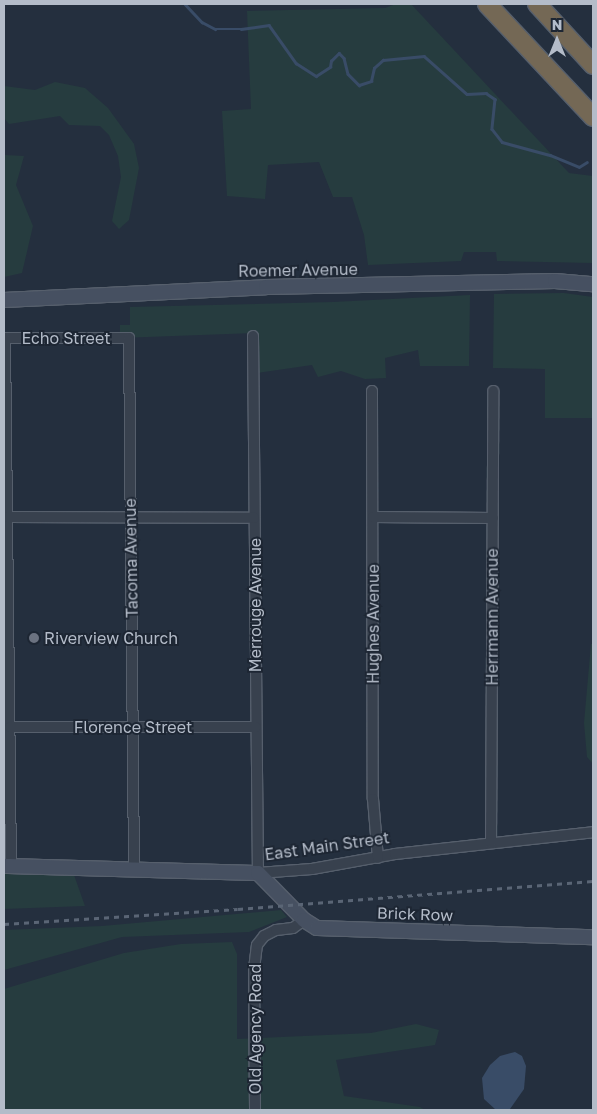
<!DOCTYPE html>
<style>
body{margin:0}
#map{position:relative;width:597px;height:1114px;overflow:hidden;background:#242f3e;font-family:"Golos Text",sans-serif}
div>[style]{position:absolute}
.green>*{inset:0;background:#263c3f}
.water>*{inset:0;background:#394c67}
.stream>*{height:2.5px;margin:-1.25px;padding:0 1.25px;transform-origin:1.25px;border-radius:1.25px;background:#394c67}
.roads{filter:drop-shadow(1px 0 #565f6c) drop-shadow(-1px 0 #565f6c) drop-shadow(0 1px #565f6c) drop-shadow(0 -1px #565f6c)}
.street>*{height:10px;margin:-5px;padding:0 5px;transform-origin:5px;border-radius:5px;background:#38414e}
.secondary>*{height:14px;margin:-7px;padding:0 7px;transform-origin:7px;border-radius:7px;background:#465061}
.highway>*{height:18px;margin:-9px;padding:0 9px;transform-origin:9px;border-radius:9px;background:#746855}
.rail>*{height:2.5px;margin-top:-1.25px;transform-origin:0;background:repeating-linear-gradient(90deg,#5a6575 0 5px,transparent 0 10px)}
.dots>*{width:14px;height:14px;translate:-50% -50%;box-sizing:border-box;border:2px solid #1d2633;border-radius:50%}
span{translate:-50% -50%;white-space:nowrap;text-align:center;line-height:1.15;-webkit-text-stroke:4px #1d2633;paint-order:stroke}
.street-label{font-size:16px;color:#b4bcc9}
.poi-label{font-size:16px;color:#b4bcc9}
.left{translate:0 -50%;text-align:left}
.frame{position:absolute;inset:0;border:5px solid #b4bcc9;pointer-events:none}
.north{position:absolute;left:532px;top:15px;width:50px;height:50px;-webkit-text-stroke:4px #1d2633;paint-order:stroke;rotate:0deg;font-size:14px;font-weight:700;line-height:20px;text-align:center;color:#b4bcc9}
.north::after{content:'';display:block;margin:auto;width:18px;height:22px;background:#b4bcc9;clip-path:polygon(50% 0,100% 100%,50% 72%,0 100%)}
</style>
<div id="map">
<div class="green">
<i style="clip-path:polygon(396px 4px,411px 4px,569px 173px,593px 176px,593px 263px,497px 261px,496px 252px,464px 252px,461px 261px,368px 265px,364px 235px,352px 197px,333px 197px,319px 162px,268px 165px,265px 199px,227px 196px,222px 111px,251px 109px,247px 11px,385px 8px)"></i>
<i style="clip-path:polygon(55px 82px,85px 88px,108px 108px,134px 144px,139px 168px,129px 220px,119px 229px,112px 221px,121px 177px,118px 156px,109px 135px,100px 126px,69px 125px,60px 116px,9px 124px,4px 118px,4px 86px,35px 90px)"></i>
<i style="clip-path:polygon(4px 153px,5px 155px,24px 156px,16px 185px,33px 226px,22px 273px,4px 277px)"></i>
<i style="clip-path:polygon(564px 293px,593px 297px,593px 418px,545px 418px,545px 369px,493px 368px,494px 294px)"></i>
<i style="clip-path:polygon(470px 295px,469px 366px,420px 366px,418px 350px,385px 358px,386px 378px,365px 379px,341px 371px,318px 377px,312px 365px,257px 373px,255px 333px,120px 338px,120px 325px,130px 325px,130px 307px,333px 302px)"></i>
<i style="clip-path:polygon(591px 644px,593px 644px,593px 764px,587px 757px,584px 723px)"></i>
<i style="clip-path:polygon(4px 874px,74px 875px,85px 906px,4px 909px)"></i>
<i style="clip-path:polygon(281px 910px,287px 917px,249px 932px,122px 937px,4px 970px,4px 930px,102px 926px)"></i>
<i style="clip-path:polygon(232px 942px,237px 954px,237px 1039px,371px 1033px,416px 1024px,439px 1030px,435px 1045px,336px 1060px,344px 1096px,420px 1107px,425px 1110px,4px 1110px,4px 989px,124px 953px,181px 944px)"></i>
</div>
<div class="water">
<i style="clip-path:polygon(515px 1052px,522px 1056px,526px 1066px,524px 1089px,510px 1109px,496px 1110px,484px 1099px,482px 1078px,490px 1065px,500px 1056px)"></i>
</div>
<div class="stream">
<i style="left:185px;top:4px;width:25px;rotate:47deg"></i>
<i style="left:202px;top:22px;width:15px;rotate:28deg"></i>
<i style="left:215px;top:29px;width:26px"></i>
<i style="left:241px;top:29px;width:28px;rotate:-8deg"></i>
<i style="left:269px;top:25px;width:47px;rotate:54.6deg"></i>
<i style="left:296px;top:63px;width:24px;rotate:33deg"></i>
<i style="left:316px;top:76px;width:17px;rotate:-33deg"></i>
<i style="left:330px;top:67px;width:6px;rotate:-81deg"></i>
<i style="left:331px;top:61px;width:11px;rotate:-45deg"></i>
<i style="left:339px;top:53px;width:7px;rotate:45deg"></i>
<i style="left:344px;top:58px;width:16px;rotate:76deg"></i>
<i style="left:348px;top:74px;width:16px;rotate:45deg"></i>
<i style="left:359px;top:85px;width:13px;rotate:-18deg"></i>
<i style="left:371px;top:81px;width:13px;rotate:-77deg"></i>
<i style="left:374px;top:68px;width:12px;rotate:-42deg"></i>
<i style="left:383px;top:60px;width:41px;rotate:-5.6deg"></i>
<i style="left:424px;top:56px;width:57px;rotate:41.5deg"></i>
<i style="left:467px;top:94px;width:19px;rotate:-3deg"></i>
<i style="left:486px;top:93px;width:11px;rotate:34deg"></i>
<i style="left:495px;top:99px;width:30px;rotate:96deg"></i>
<i style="left:492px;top:129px;width:16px;rotate:52deg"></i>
<i style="left:502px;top:142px;width:50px;rotate:15.2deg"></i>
<i style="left:550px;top:155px;width:31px;rotate:22deg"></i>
<i style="left:579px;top:167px;width:9px;rotate:-32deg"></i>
</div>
<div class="roads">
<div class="street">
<i style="left:253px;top:336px;width:537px;rotate:89.47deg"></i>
<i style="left:258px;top:873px;width:54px;rotate:-4.2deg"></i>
<i style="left:312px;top:869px;width:84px;rotate:-10.2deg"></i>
<i style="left:395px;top:854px;width:199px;rotate:-6.3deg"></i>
<i style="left:4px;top:338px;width:125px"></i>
<i style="left:129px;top:338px;width:530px;rotate:89.46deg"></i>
<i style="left:5px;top:338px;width:528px;rotate:89.35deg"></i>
<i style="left:372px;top:391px;width:408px;rotate:89.9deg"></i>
<i style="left:373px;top:799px;width:59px;rotate:85.2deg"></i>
<i style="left:7px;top:517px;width:247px;rotate:0.2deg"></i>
<i style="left:373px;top:517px;width:120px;rotate:0.5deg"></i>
<i style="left:10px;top:727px;width:246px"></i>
<i style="left:491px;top:843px;width:452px;rotate:-89.7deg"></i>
<i style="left:255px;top:1110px;width:141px;rotate:-90.4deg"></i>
<i style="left:254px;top:969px;width:24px;rotate:-83deg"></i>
<i style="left:257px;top:945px;width:11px;rotate:-52deg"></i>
<i style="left:264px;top:936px;width:13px;rotate:-27deg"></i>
<i style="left:276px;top:930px;width:17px;rotate:-7deg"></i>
<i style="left:293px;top:928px;width:14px;rotate:-36deg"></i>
</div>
<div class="secondary">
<i style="left:4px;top:300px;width:262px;rotate:-2.8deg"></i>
<i style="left:266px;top:287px;width:289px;rotate:-1.2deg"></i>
<i style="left:555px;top:281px;width:38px;rotate:5deg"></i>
<i style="left:4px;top:866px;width:254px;rotate:1.6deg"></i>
<i style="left:258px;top:873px;width:66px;rotate:45.6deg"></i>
<i style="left:304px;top:920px;width:15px;rotate:32deg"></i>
<i style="left:317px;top:928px;width:276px;rotate:1.9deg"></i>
</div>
<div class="highway">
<i style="left:487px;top:4px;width:155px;rotate:46.8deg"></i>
<i style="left:537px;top:4px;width:83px;rotate:47.4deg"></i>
</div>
</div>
<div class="rail">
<i style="left:4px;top:924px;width:234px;rotate:-3.7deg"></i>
<i style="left:238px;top:909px;width:356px;rotate:-4.5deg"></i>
</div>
<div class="dots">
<i style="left:34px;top:638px;background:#6b7280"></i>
</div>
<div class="street-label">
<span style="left:298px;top:270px;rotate:-1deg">Roemer Avenue</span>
<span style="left:66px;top:338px">Echo Street</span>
<span style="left:131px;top:558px;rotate:-91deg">Tacoma Avenue</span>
<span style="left:255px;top:605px;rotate:-90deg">Merrouge Avenue</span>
<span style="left:492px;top:617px;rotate:-90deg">Herrmann Avenue</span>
<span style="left:373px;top:624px;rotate:-90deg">Hughes Avenue</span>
<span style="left:133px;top:727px">Florence Street</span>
<span style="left:327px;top:846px;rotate:-8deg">East Main Street</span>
<span style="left:415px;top:914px;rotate:2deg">Brick Row</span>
<span style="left:255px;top:1029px;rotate:-90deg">Old Agency Road</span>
</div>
<div class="poi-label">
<span class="left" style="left:44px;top:638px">Riverview Church</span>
</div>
<div class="frame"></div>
<div class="north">N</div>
</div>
